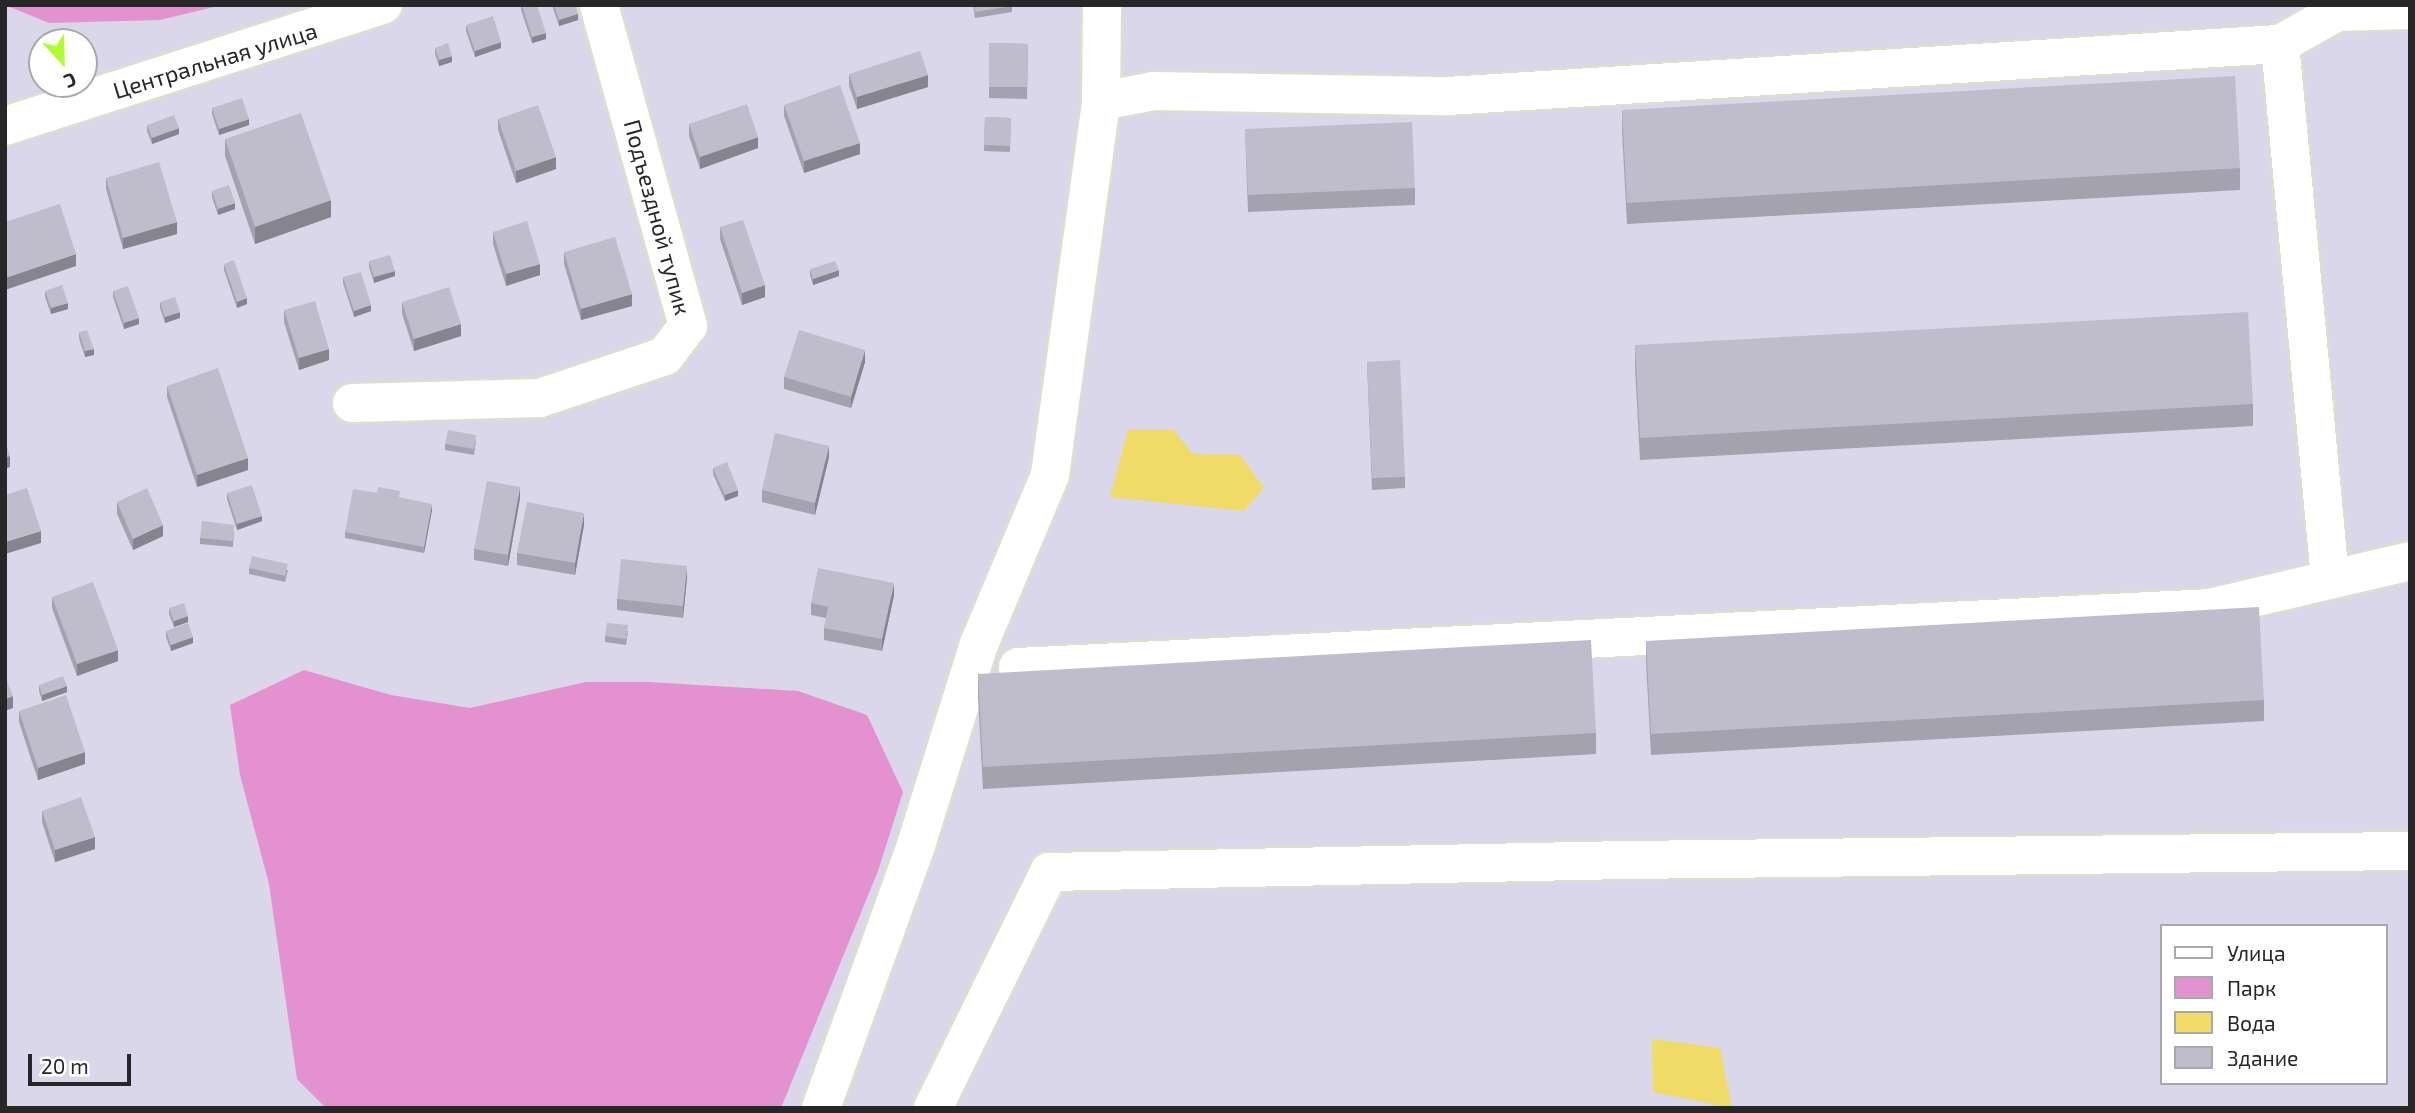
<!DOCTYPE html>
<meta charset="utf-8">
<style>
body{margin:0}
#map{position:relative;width:2415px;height:1113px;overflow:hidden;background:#dad7ea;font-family:"Exo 2",sans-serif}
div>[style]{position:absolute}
.green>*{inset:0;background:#e391cf}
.water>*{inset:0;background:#f0db66}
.roads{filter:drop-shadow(2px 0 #d9e1cd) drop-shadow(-2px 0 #d9e1cd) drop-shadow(0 2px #d9e1cd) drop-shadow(0 -2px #d9e1cd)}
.minor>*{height:38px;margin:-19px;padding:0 19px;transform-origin:19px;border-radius:19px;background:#fff}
.wall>*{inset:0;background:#a4a2af}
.shaded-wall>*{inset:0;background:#86848f}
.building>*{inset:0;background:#bfbccc}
span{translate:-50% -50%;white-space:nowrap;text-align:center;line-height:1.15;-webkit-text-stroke:5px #fff;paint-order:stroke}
.street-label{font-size:23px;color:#272727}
.frame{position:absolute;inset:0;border:7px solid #272727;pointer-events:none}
.legend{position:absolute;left:2160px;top:924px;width:228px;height:161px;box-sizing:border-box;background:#fff;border:2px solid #a9a9a9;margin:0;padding:9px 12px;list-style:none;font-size:21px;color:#272727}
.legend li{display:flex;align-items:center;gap:14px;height:35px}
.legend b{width:35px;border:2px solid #a9a9a9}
.north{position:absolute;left:28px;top:28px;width:70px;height:70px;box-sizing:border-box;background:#fff;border:2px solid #a9a9a9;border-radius:50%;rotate:158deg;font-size:19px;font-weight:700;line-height:28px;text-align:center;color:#272727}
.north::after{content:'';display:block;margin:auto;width:24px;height:32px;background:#adfd31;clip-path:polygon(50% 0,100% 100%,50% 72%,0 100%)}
.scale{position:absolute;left:28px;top:1054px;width:103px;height:32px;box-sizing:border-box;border:4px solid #272727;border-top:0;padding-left:9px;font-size:21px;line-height:24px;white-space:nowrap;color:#272727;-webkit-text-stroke:5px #fff;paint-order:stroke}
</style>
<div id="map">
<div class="green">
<i style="clip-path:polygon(5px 5px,222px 5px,160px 20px,49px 23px)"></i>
<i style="clip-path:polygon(304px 670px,391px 695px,470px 708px,586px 682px,649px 682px,798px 691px,867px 715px,903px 792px,878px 871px,781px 1108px,326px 1108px,297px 1079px,269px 884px,240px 775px,230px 705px)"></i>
</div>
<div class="water">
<i style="clip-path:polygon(1128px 430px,1174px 430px,1192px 454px,1240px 455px,1264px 488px,1244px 511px,1110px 497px)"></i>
<i style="clip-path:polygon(1652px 1039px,1720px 1048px,1732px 1108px,1653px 1092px)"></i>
</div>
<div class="roads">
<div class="minor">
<i style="left:2280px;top:44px;width:536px;rotate:84.65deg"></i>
<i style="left:1101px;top:101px;width:54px;rotate:-10.7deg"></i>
<i style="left:1154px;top:91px;width:294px;rotate:1deg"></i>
<i style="left:1448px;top:96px;width:834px;rotate:-3.58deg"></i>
<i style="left:2280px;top:44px;width:65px;rotate:-29.3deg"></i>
<i style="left:2337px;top:12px;width:73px;rotate:-1.6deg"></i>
<i style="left:5px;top:126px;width:397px;rotate:-17.8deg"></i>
<i style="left:352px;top:403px;width:188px;rotate:-1.5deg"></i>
<i style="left:540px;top:398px;width:132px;rotate:-18.6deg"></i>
<i style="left:665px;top:356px;width:38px;rotate:-53deg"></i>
<i style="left:688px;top:326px;width:333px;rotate:-105.5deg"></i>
<i style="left:1018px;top:667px;width:1193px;rotate:-2.83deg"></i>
<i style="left:2210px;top:608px;width:205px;rotate:-13.2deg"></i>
<i style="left:821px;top:1108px;width:280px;rotate:-70.1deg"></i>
<i style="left:916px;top:845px;width:211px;rotate:-72.6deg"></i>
<i style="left:979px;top:644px;width:183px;rotate:-67.2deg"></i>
<i style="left:1050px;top:475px;width:377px;rotate:-82.2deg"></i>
<i style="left:1101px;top:101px;width:96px;rotate:-89.4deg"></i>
<i style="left:933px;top:1108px;width:263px;rotate:-63.8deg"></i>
<i style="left:1049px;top:872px;width:577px;rotate:-1.19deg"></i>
<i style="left:1626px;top:860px;width:784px;rotate:-0.66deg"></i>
</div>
</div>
<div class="wall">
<i style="clip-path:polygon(521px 5px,546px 39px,532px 43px,521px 10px)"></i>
<i style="clip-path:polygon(552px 5px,575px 5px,578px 20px,559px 26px)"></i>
<i style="clip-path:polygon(973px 5px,1012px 5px,1012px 12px,975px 18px)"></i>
<i style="clip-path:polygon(466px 25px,501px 48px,475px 57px,466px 31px)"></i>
<i style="clip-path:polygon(989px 43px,1028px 44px,1027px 99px,989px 98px)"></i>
<i style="clip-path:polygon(435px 48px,452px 62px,439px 66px,435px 54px)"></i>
<i style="clip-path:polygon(849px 74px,928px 87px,857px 109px,849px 86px)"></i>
<i style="clip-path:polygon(784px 105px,860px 154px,804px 173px,784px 116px)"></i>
<i style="clip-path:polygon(212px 108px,249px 125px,219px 135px,212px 114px)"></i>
<i style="clip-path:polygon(1622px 110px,2240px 168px,2240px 190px,1627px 224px,1622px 131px)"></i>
<i style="clip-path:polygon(985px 117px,1011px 118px,1010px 152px,984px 151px)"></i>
<i style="clip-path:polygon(498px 119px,556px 169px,516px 183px,498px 130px)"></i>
<i style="clip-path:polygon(689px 124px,758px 148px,700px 169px,689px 136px)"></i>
<i style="clip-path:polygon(147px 125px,179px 134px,152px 144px,147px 131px)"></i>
<i style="clip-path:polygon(1245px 129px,1415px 188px,1415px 205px,1248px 212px)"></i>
<i style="clip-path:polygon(225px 139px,331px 217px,255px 244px,225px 156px)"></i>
<i style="clip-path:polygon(106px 178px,177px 234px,123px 249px,106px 189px)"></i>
<i style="clip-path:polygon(212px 191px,235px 209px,218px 215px,212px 197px)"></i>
<i style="clip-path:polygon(720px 227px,765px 297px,742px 305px,720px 239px)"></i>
<i style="clip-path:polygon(493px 232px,540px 275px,506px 286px,493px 244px)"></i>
<i style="clip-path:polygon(564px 252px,632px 306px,581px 320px,564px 264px)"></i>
<i style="clip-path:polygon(369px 261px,395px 276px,374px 283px,369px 267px)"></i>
<i style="clip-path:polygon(224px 264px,247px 304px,237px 308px,224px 270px)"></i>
<i style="clip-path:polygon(810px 269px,839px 276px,813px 285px,810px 275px)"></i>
<i style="clip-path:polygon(343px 277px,371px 311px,354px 317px,343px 283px)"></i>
<i style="clip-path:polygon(45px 291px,68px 309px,51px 314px,45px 297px)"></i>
<i style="clip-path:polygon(113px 291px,139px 324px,124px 329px,113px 297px)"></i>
<i style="clip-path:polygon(160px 302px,180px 318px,165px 323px,160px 308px)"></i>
<i style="clip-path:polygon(402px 302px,461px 336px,414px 351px,402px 314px)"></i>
<i style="clip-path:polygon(284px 310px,329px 360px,299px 370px,284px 322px)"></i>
<i style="clip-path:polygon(79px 332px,94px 355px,85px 357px,79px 338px)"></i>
<i style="clip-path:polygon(1635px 345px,2253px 404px,2253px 426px,1640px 460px,1635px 367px)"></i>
<i style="clip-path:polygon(865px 362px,851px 408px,784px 389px,784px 377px)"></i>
<i style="clip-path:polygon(1367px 362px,1405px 477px,1405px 488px,1372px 490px)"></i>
<i style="clip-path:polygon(167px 386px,248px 470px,197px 487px,167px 397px)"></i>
<i style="clip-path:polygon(476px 441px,474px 455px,445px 450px,445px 444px)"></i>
<i style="clip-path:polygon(829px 457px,815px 515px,762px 502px,762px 490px)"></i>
<i style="clip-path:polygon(713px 468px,738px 496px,725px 501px,713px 474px)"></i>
<i style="clip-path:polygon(227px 493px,262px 521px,237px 530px,227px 499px)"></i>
<i style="clip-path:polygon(400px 498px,432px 510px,424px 553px,345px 538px,345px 532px)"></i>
<i style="clip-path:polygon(520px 498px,508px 566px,474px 560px,474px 549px)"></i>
<i style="clip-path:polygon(117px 502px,163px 536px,133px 550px,117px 514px)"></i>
<i style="clip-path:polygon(584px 525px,575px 575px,517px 565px,517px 553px)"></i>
<i style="clip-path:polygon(234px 531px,233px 547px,200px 544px,200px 538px)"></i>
<i style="clip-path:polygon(249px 568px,288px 570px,285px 582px,249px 574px)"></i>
<i style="clip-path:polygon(687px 578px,683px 618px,617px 610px,617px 599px)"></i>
<i style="clip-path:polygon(894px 595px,882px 651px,824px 640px,824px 628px,826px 618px,811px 615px,811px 603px)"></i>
<i style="clip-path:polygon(52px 597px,118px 661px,77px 676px,52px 608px)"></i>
<i style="clip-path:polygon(169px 608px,188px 622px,174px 627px,169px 614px)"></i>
<i style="clip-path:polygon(166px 631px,193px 643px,171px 651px,166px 637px)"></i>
<i style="clip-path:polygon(628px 631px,626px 645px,605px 642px,605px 636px)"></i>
<i style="clip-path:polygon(1646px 641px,2264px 700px,2264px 721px,1651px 755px,1646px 662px)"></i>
<i style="clip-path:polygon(978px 674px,1596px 733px,1596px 754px,983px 789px,978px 696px)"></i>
<i style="clip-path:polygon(39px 685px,67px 692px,42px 701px,39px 691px)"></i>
<i style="clip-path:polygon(19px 711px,85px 764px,38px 780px,19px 722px)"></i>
<i style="clip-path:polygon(42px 811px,95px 849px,55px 862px,42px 822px)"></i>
</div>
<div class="shaded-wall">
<i style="clip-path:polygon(578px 14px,578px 20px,559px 26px,559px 20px)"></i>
<i style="clip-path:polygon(546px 33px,546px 39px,532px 43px,532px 37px)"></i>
<i style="clip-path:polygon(501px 42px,501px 48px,475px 57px,475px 51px)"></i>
<i style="clip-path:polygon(452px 56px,452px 62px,439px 66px,439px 60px)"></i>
<i style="clip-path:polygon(928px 75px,928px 87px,857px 109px,857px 97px)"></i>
<i style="clip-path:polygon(249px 119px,249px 125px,219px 135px,219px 129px)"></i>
<i style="clip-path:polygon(179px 128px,179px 134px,152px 144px,152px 138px)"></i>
<i style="clip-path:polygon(758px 137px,758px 148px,700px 169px,700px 157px)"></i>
<i style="clip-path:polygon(860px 143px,860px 154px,804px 173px,804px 161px)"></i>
<i style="clip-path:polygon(556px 157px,556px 169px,516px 183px,516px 171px)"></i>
<i style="clip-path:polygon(331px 200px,331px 217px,255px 244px,255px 227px)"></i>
<i style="clip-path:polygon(235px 203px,235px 209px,218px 215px,218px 209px)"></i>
<i style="clip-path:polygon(177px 222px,177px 234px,123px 249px,123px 238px)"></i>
<i style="clip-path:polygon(76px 254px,76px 266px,5px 290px,5px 278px)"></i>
<i style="clip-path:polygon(540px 264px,540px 275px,506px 286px,506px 274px)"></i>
<i style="clip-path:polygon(839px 270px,839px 276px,813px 285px,813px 279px)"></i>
<i style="clip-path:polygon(395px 271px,395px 276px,374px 283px,374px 277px)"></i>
<i style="clip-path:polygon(765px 285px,765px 297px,742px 305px,742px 293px)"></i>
<i style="clip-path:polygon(632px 294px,632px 306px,581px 320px,581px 309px)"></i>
<i style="clip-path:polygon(247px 298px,247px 304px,237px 308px,237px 302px)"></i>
<i style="clip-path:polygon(68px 303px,68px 309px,51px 314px,51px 308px)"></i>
<i style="clip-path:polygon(371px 305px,371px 311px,354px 317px,354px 311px)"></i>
<i style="clip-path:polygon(180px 312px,180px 318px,165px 323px,165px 317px)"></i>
<i style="clip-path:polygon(139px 318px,139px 324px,124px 329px,124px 323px)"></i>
<i style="clip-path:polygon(461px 324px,461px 336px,414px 351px,414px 339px)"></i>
<i style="clip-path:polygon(94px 349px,94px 355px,85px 357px,85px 351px)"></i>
<i style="clip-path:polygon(329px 349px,329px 360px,299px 370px,299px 358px)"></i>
<i style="clip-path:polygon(865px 350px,865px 362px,851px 408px,851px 397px)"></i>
<i style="clip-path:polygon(829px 446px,829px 457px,815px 515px,815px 503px)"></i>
<i style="clip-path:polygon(10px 456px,10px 467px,5px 469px,5px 457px)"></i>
<i style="clip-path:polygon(248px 458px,248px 470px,197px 487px,197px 475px)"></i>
<i style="clip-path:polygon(520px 487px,520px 498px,508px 566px,508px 555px)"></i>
<i style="clip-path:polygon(738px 490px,738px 496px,725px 501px,725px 495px)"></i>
<i style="clip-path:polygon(432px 504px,432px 510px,424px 553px,424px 547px)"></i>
<i style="clip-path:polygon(584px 513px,584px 525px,575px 575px,575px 563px)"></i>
<i style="clip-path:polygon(262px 516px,262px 521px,237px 530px,237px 524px)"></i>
<i style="clip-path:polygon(163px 525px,163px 536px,133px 550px,133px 539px)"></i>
<i style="clip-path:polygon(41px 531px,41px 543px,5px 554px,5px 542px)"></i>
<i style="clip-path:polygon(687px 566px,687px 578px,683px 618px,683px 606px)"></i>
<i style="clip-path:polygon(894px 583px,894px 595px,882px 651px,882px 639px)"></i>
<i style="clip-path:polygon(188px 616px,188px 622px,174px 627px,174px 621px)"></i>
<i style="clip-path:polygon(193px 637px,193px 643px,171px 651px,171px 645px)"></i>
<i style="clip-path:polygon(118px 650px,118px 661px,77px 676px,77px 664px)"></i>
<i style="clip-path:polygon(67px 686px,67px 692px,42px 701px,42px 695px)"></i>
<i style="clip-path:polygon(13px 696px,13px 708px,5px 711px,5px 699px)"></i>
<i style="clip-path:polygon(85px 752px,85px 764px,38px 780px,38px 768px)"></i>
<i style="clip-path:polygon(95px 837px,95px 849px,55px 862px,55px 850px)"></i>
</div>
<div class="building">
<i style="clip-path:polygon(522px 5px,537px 5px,546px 33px,532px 37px)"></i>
<i style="clip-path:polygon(554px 5px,575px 5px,578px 14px,559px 20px)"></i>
<i style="clip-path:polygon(974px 5px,1012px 5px,1012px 6px,975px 12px)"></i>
<i style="clip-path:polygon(493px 16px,501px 42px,475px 51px,466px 25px)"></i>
<i style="clip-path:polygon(448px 43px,452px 56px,439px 60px,435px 48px)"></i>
<i style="clip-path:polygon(989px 43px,1028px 44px,1027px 87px,989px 87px)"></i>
<i style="clip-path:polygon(920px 51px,928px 75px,857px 97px,849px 74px)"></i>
<i style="clip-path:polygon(2235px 76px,2240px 168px,1627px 203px,1622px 110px)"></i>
<i style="clip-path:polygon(840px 85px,860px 143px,804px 161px,784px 105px)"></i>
<i style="clip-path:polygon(242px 98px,249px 119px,219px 129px,212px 108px)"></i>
<i style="clip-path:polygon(747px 104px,758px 137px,700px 157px,689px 124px)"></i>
<i style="clip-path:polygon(538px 105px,556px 157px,516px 171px,498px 119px)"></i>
<i style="clip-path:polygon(301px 113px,331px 200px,255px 227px,225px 139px)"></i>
<i style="clip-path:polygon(174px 115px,179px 128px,152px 138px,147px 125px)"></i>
<i style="clip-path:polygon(985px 117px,1011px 118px,1010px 146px,984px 145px)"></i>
<i style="clip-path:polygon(1412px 122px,1415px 188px,1248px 195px,1245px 129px)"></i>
<i style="clip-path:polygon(159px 162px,177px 222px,123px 238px,106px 178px)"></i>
<i style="clip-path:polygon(229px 185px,235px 203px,218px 209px,212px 191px)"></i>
<i style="clip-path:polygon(60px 204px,76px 254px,5px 278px,5px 222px)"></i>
<i style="clip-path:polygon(743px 220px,765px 285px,742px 293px,720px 227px)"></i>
<i style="clip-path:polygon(527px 221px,540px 264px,506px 274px,493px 232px)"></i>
<i style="clip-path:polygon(615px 237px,632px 294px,581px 309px,564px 252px)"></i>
<i style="clip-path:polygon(390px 255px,395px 271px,374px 277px,369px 261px)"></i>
<i style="clip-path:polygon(234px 260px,247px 298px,237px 302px,224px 264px)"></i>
<i style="clip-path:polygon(835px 261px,839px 270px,813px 279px,810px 269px)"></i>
<i style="clip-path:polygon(361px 272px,371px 305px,354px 311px,343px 277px)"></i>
<i style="clip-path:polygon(62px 285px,68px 303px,51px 308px,45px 291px)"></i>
<i style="clip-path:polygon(128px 286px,139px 318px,124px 323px,113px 291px)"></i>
<i style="clip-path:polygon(449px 287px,461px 324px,414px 339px,402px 302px)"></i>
<i style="clip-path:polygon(175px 297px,180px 312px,165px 317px,160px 302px)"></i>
<i style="clip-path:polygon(315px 301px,329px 349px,299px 358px,284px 310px)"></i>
<i style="clip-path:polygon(2248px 312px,2253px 404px,1640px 438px,1635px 345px)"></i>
<i style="clip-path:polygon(87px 330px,94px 349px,85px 351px,79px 332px)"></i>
<i style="clip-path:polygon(799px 330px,865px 350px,851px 397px,784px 377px)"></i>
<i style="clip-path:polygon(1400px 360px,1405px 477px,1372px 478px,1367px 362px)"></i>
<i style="clip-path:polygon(218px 368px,248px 458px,197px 475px,167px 386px)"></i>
<i style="clip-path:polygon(448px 430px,476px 435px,474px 449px,445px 444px)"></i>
<i style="clip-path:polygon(775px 433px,829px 446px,815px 503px,762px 490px)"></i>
<i style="clip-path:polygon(5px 441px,10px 456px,5px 457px)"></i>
<i style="clip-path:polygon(727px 462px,738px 490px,725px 495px,713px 468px)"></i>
<i style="clip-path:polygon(487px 481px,520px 487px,508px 555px,474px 549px)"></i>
<i style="clip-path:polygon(252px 485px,262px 516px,237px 524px,227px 493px)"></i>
<i style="clip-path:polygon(378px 487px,400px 491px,399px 497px,432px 504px,424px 547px,345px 532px,353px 489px,377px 493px)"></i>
<i style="clip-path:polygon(27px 488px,41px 531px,5px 542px,5px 495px)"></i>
<i style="clip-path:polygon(147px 488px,163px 525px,133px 539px,117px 502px)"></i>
<i style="clip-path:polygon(527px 502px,584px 513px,575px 563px,517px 553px)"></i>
<i style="clip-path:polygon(202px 521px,234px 525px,233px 541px,200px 538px)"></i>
<i style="clip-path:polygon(252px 556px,288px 564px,285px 576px,249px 568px)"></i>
<i style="clip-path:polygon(621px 559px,687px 566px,683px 606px,617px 599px)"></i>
<i style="clip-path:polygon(818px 568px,894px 583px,882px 639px,824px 628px,828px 607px,811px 603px)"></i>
<i style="clip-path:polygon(93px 582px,118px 650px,77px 664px,52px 597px)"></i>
<i style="clip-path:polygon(184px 603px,188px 616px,174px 621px,169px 608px)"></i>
<i style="clip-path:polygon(2259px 607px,2264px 700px,1651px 734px,1646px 641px)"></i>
<i style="clip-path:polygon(188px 623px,193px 637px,171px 645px,166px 631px)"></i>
<i style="clip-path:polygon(607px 623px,628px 625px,626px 639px,605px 636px)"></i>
<i style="clip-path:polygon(1591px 640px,1596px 733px,983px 767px,978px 674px)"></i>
<i style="clip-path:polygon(5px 676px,13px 696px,5px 699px)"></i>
<i style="clip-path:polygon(63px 676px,67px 686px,42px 695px,39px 685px)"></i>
<i style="clip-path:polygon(66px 695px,85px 752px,38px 768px,19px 711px)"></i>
<i style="clip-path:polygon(81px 797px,95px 837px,55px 850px,42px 811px)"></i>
</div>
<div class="street-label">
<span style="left:215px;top:60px;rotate:-17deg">Центральная улица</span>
<span style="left:658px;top:217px;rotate:75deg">Подъездной тупик</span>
</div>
<div class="frame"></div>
<ul class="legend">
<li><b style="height:9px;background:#fff"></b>Улица</li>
<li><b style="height:19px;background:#e391cf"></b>Парк</li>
<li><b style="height:19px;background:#f0db66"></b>Вода</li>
<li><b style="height:19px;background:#bfbccc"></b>Здание</li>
</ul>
<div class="north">С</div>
<div class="scale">20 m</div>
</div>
